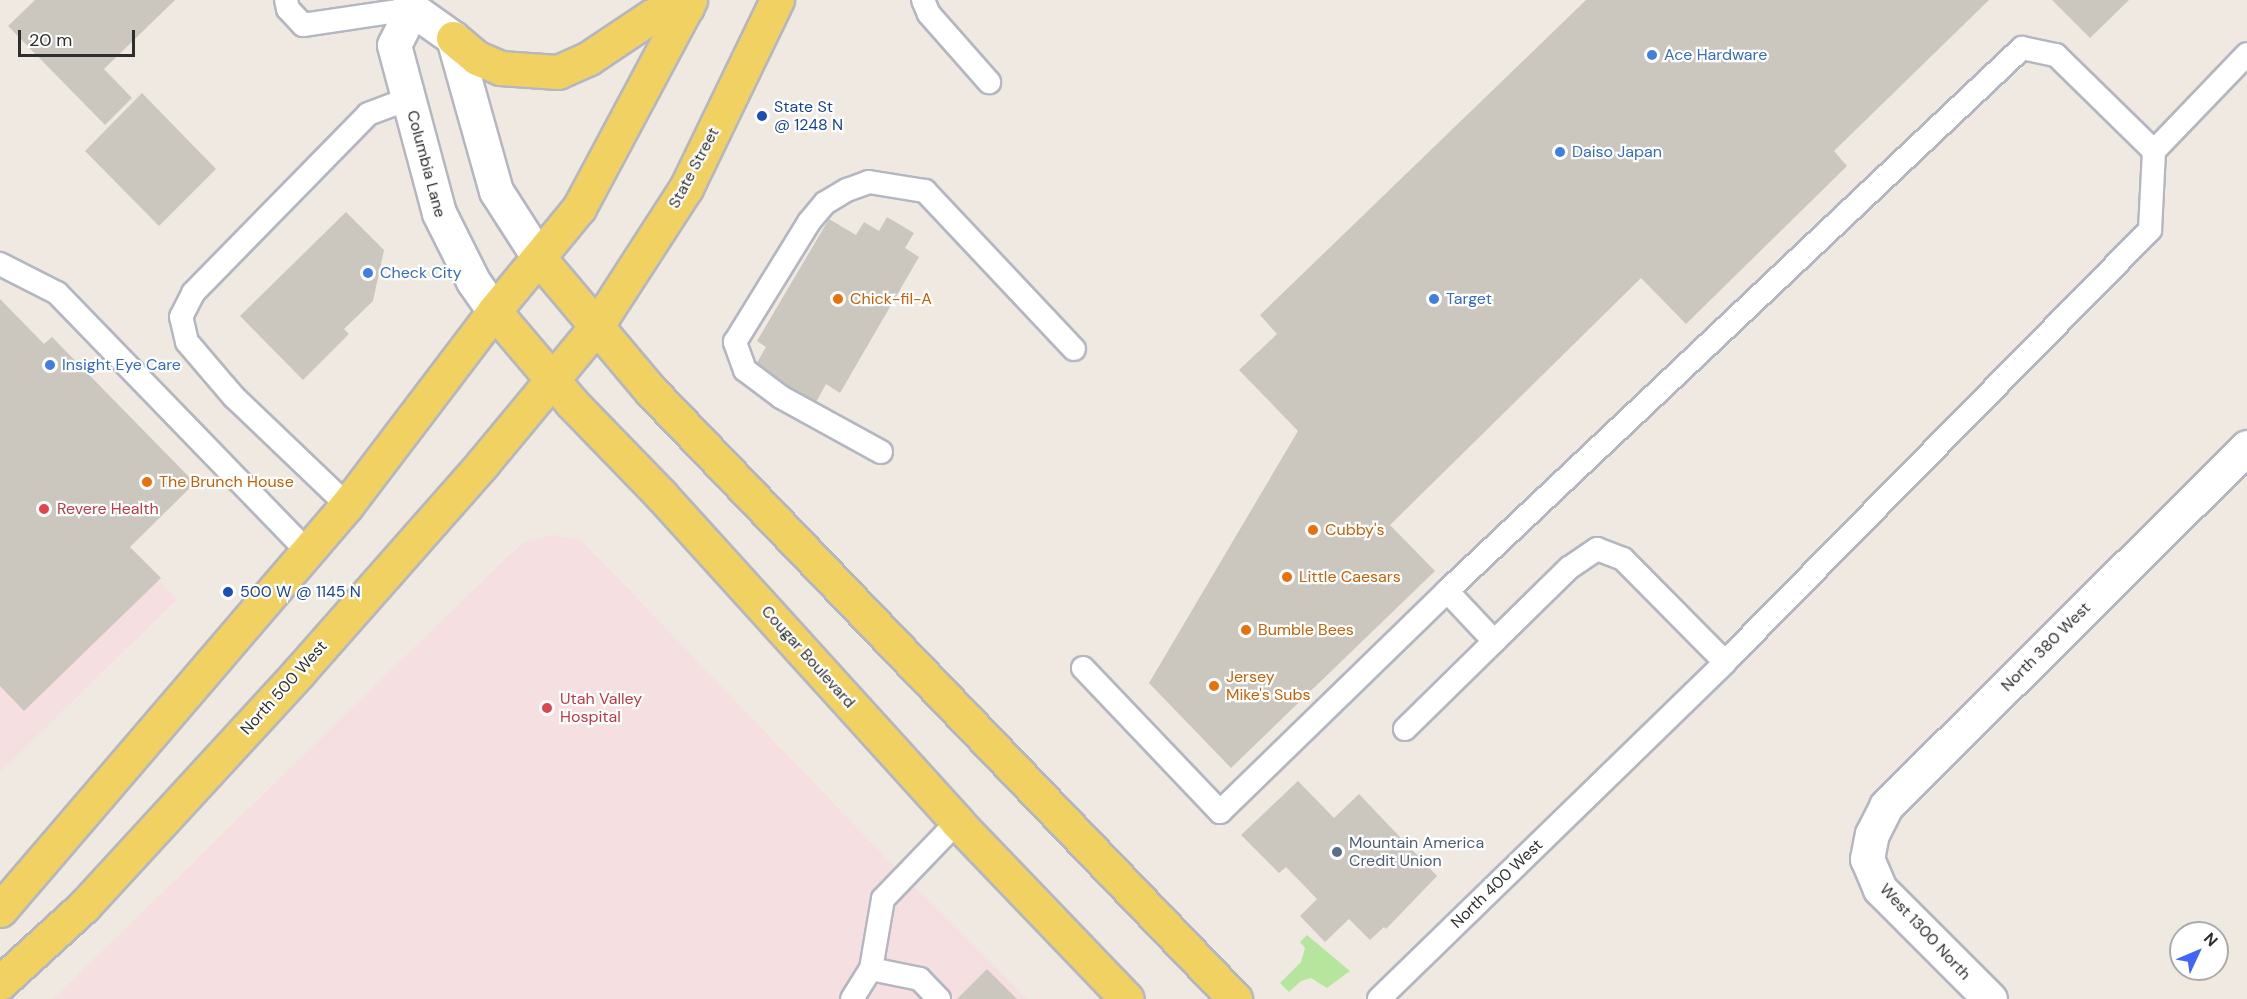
<!DOCTYPE html>
<style>
body{margin:0}
#map{position:relative;width:2247px;height:999px;overflow:hidden;background:#efe9e1;font-family:"DM Sans",sans-serif}
div>[style]{position:absolute}
.medical>*{inset:0;background:#f5dfe0}
.green>*{inset:0;background:#b6e59e}
.building>*{inset:0;background:#cbc7bf}
.roads{filter:drop-shadow(2px 0 #b4b7c1) drop-shadow(-2px 0 #b4b7c1) drop-shadow(0 2px #b4b7c1) drop-shadow(0 -2px #b4b7c1)}
.service>*{height:22px;margin:-11px;padding:0 11px;transform-origin:11px;border-radius:11px;background:#fff}
.minor>*{height:33px;margin:-16.5px;padding:0 16.5px;transform-origin:16.5px;border-radius:16.5px;background:#fff}
.secondary>*{height:33px;margin:-16.5px;padding:0 16.5px;transform-origin:16.5px;border-radius:16.5px;background:#fff}
.primary>*{height:33px;margin:-16.5px;padding:0 16.5px;transform-origin:16.5px;border-radius:16.5px;background:#f2d163}
.dots>*{width:16px;height:16px;translate:-50% -50%;box-sizing:border-box;border:3px solid #fff;border-radius:50%}
span{translate:-50% -50%;white-space:nowrap;text-align:center;line-height:1.15;-webkit-text-stroke:4.5px #fff;paint-order:stroke}
.shop-label{font-size:16px;color:#366cbe}
.left{translate:0 -50%;text-align:left}
.transit-label{font-size:16px;color:#164399}
.street-label{font-size:16px;color:#2e2e2e}
.food-label{font-size:16px;color:#c56008}
.health-label{font-size:16px;color:#be3a42}
.service-label{font-size:16px;color:#4e5e75}
.north{position:absolute;left:2169px;top:921px;width:60px;height:60px;box-sizing:border-box;background:#fff;border:2px solid #ababab;border-radius:50%;rotate:46deg;font-size:16px;font-weight:700;line-height:24px;text-align:center;color:#2e2e2e}
.north::after{content:'';display:block;margin:auto;width:21px;height:27px;background:#4264fb;clip-path:polygon(50% 0,100% 100%,50% 72%,0 100%)}
.scale{position:absolute;left:18px;top:30px;width:117px;height:27px;box-sizing:border-box;border:3px solid #2e2e2e;border-top:0;padding-left:8px;font-size:18px;line-height:21px;white-space:nowrap;color:#2e2e2e;-webkit-text-stroke:4px #fff;paint-order:stroke}
</style>
<div id="map">
<div class="medical">
<i style="clip-path:polygon(0 419px,177px 599px,0 772px)"></i>
<i style="clip-path:polygon(554px 535px,582px 541px,887px 859px,1027px 999px,53px 999px,508px 556px,526px 541px)"></i>
</div>
<div class="green">
<i style="clip-path:polygon(1307px 935px,1350px 971px,1327px 988px,1311px 978px,1301px 981px,1289px 992px,1280px 983px,1301px 962px,1305px 948px,1300px 942px)"></i>
</div>
<div class="building">
<i style="clip-path:polygon(35px 0,175px 0,104px 69px,132px 98px,105px 125px,8px 26px)"></i>
<i style="clip-path:polygon(1586px 0,1989px 0,1834px 151px,1847px 166px,1686px 324px,1641px 278px,1390px 525px,1435px 571px,1231px 768px,1149px 683px,1298px 431px,1239px 370px,1277px 334px,1260px 315px)"></i>
<i style="clip-path:polygon(2052px 0,2129px 0,2090px 38px)"></i>
<i style="clip-path:polygon(142px 93px,216px 169px,159px 226px,85px 151px)"></i>
<i style="clip-path:polygon(346px 212px,384px 250px,373px 301px,344px 329px,349px 334px,303px 380px,240px 316px)"></i>
<i style="clip-path:polygon(887px 217px,914px 233px,905px 248px,919px 257px,840px 393px,826px 384px,815px 404px,754px 368px,766px 347px,757px 341px,829px 219px,856px 235px,864px 222px,879px 231px)"></i>
<i style="clip-path:polygon(0 299px,44px 344px,52px 337px,195px 483px,130px 547px,161px 578px,24px 711px,0 686px)"></i>
<i style="clip-path:polygon(1298px 781px,1334px 818px,1359px 794px,1437px 876px,1386px 929px,1384px 927px,1370px 940px,1349px 919px,1325px 942px,1300px 916px,1317px 899px,1286px 867px,1279px 873px,1241px 835px)"></i>
<i style="clip-path:polygon(987px 969px,1017px 999px,957px 999px)"></i>
</div>
<div class="roads">
<div class="service">
<i style="left:286px;top:0;width:9px;rotate:77deg"></i>
<i style="left:288px;top:9px;width:22px;rotate:47deg"></i>
<i style="left:303px;top:25px;width:110px;rotate:-8.4deg"></i>
<i style="left:923px;top:0;width:15px;rotate:67deg"></i>
<i style="left:929px;top:14px;width:91px;rotate:48.6deg"></i>
<i style="left:0;top:264px;width:64px;rotate:27deg"></i>
<i style="left:57px;top:293px;width:361px;rotate:45.9deg"></i>
<i style="left:881px;top:452px;width:114px;rotate:-151.2deg"></i>
<i style="left:781px;top:397px;width:45px;rotate:-143.1deg"></i>
<i style="left:745px;top:370px;width:30px;rotate:-110deg"></i>
<i style="left:735px;top:342px;width:141px;rotate:-58.3deg"></i>
<i style="left:809px;top:222px;width:25px;rotate:-50deg"></i>
<i style="left:825px;top:203px;width:26px;rotate:-31deg"></i>
<i style="left:847px;top:190px;width:23px;rotate:-20deg"></i>
<i style="left:869px;top:182px;width:57px;rotate:9.1deg"></i>
<i style="left:925px;top:191px;width:217px;rotate:46.7deg"></i>
<i style="left:347px;top:505px;width:156px;rotate:-136.3deg"></i>
<i style="left:234px;top:397px;width:72px;rotate:-130.5deg"></i>
<i style="left:187px;top:342px;width:26px;rotate:-103deg"></i>
<i style="left:181px;top:317px;width:27px;rotate:-63deg"></i>
<i style="left:193px;top:293px;width:250px;rotate:-45.6deg"></i>
<i style="left:368px;top:114px;width:43px;rotate:-20.6deg"></i>
<i style="left:1447px;top:591px;width:69px;rotate:46.8deg"></i>
<i style="left:1083px;top:668px;width:199px;rotate:46.4deg"></i>
<i style="left:1220px;top:812px;width:317px;rotate:-44.2deg"></i>
<i style="left:1447px;top:591px;width:791px;rotate:-43.36deg"></i>
<i style="left:2022px;top:48px;width:35px;rotate:12deg"></i>
<i style="left:2056px;top:55px;width:137px;rotate:44.4deg"></i>
<i style="left:1405px;top:729px;width:230px;rotate:-44.5deg"></i>
<i style="left:1569px;top:568px;width:34px;rotate:-34deg"></i>
<i style="left:1597px;top:549px;width:28px;rotate:21deg"></i>
<i style="left:1623px;top:559px;width:145px;rotate:45.3deg"></i>
<i style="left:852px;top:999px;width:36px;rotate:-58deg"></i>
<i style="left:939px;top:999px;width:28px;rotate:-134deg"></i>
<i style="left:920px;top:979px;width:50px;rotate:-168.5deg"></i>
<i style="left:871px;top:969px;width:71px;rotate:-80.3deg"></i>
<i style="left:883px;top:899px;width:107px;rotate:-46.1deg"></i>
<i style="left:1379px;top:999px;width:483px;rotate:-44.2deg"></i>
<i style="left:1725px;top:662px;width:606px;rotate:-45.47deg"></i>
<i style="left:2150px;top:230px;width:79px;rotate:-87.1deg"></i>
<i style="left:2154px;top:151px;width:134px;rotate:-46.2deg"></i>
</div>
<div class="minor">
<i style="left:1990px;top:999px;width:156px;rotate:-135deg"></i>
<i style="left:1880px;top:889px;width:33px;rotate:-113deg"></i>
<i style="left:1867px;top:859px;width:25px;rotate:-79deg"></i>
<i style="left:1872px;top:834px;width:31px;rotate:-63deg"></i>
<i style="left:1886px;top:806px;width:509px;rotate:-44.84deg"></i>
</div>
<div class="secondary">
<i style="left:410px;top:0;width:9px;rotate:77deg"></i>
<i style="left:412px;top:9px;width:40px;rotate:116.6deg"></i>
<i style="left:394px;top:45px;width:174px;rotate:75deg"></i>
<i style="left:439px;top:213px;width:76px;rotate:63.4deg"></i>
<i style="left:473px;top:281px;width:37px;rotate:55deg"></i>
<i style="left:412px;top:9px;width:50px;rotate:35.3deg"></i>
<i style="left:453px;top:38px;width:159px;rotate:74.3deg"></i>
<i style="left:496px;top:191px;width:80px;rotate:57.3deg"></i>
</div>
<div class="primary">
<i style="left:453px;top:38px;width:31px;rotate:40deg"></i>
<i style="left:477px;top:58px;width:25px;rotate:23deg"></i>
<i style="left:500px;top:68px;width:58px;rotate:3.9deg"></i>
<i style="left:558px;top:72px;width:34px;rotate:-24deg"></i>
<i style="left:589px;top:58px;width:76px;rotate:-33.7deg"></i>
<i style="left:652px;top:16px;width:36px;rotate:-14deg"></i>
<i style="left:539px;top:258px;width:175px;rotate:49.9deg"></i>
<i style="left:652px;top:392px;width:842px;rotate:46.16deg"></i>
<i style="left:494px;top:311px;width:121px;rotate:49.7deg"></i>
<i style="left:572px;top:403px;width:128px;rotate:45.9deg"></i>
<i style="left:661px;top:495px;width:441px;rotate:47.8deg"></i>
<i style="left:957px;top:822px;width:245px;rotate:46.2deg"></i>
<i style="left:0;top:910px;width:533px;rotate:-49.41deg"></i>
<i style="left:347px;top:505px;width:243px;rotate:-52.8deg"></i>
<i style="left:494px;top:311px;width:134px;rotate:-50.5deg"></i>
<i style="left:579px;top:208px;width:236px;rotate:-61.9deg"></i>
<i style="left:0;top:983px;width:115px;rotate:-42.5deg"></i>
<i style="left:85px;top:905px;width:316px;rotate:-47.4deg"></i>
<i style="left:299px;top:672px;width:278px;rotate:-48.6deg"></i>
<i style="left:483px;top:463px;width:177px;rotate:-50.3deg"></i>
<i style="left:596px;top:327px;width:166px;rotate:-57.1deg"></i>
<i style="left:686px;top:188px;width:209px;rotate:-64.2deg"></i>
</div>
</div>
<div class="dots">
<i style="left:1652px;top:55px;background:#3f7fe0"></i>
<i style="left:762px;top:116px;background:#1a4fb4"></i>
<i style="left:1560px;top:152px;background:#3f7fe0"></i>
<i style="left:368px;top:273px;background:#3f7fe0"></i>
<i style="left:838px;top:299px;background:#e8710a"></i>
<i style="left:1434px;top:299px;background:#3f7fe0"></i>
<i style="left:50px;top:365px;background:#3f7fe0"></i>
<i style="left:147px;top:482px;background:#e8710a"></i>
<i style="left:44px;top:509px;background:#e0444e"></i>
<i style="left:1313px;top:530px;background:#e8710a"></i>
<i style="left:1287px;top:577px;background:#e8710a"></i>
<i style="left:228px;top:592px;background:#1a4fb4"></i>
<i style="left:1246px;top:630px;background:#e8710a"></i>
<i style="left:1214px;top:686px;background:#e8710a"></i>
<i style="left:547px;top:708px;background:#e0444e"></i>
<i style="left:1337px;top:852px;background:#5c6f8a"></i>
</div>
<div class="shop-label">
<span class="left" style="left:1664px;top:55px">Ace Hardware</span>
<span class="left" style="left:1572px;top:152px">Daiso Japan</span>
<span class="left" style="left:380px;top:273px">Check City</span>
<span class="left" style="left:1446px;top:299px">Target</span>
<span class="left" style="left:62px;top:365px">Insight Eye Care</span>
</div>
<div class="transit-label">
<span class="left" style="left:774px;top:116px">State St<br>@ 1248 N</span>
<span class="left" style="left:240px;top:592px">500 W @ 1145 N</span>
</div>
<div class="street-label">
<span style="left:426px;top:164px;rotate:75deg">Columbia Lane</span>
<span style="left:694px;top:168px;rotate:-62deg">State Street</span>
<span style="left:2046px;top:647px;rotate:-45deg">North 380 West</span>
<span style="left:808px;top:657px;rotate:48deg">Cougar Boulevard</span>
<span style="left:284px;top:688px;rotate:-48deg">North 500 West</span>
<span style="left:1497px;top:884px;rotate:-44deg">North 400 West</span>
<span style="left:1925px;top:932px;rotate:47deg">West 1300 North</span>
</div>
<div class="food-label">
<span class="left" style="left:850px;top:299px">Chick-fil-A</span>
<span class="left" style="left:159px;top:482px">The Brunch House</span>
<span class="left" style="left:1325px;top:530px">Cubby's</span>
<span class="left" style="left:1299px;top:577px">Little Caesars</span>
<span class="left" style="left:1258px;top:630px">Bumble Bees</span>
<span class="left" style="left:1226px;top:686px">Jersey<br>Mike's Subs</span>
</div>
<div class="health-label">
<span class="left" style="left:57px;top:509px">Revere Health</span>
<span class="left" style="left:560px;top:708px">Utah Valley<br>Hospital</span>
</div>
<div class="service-label">
<span class="left" style="left:1349px;top:852px">Mountain America<br>Credit Union</span>
</div>
<div class="north">N</div>
<div class="scale">20 m</div>
</div>
